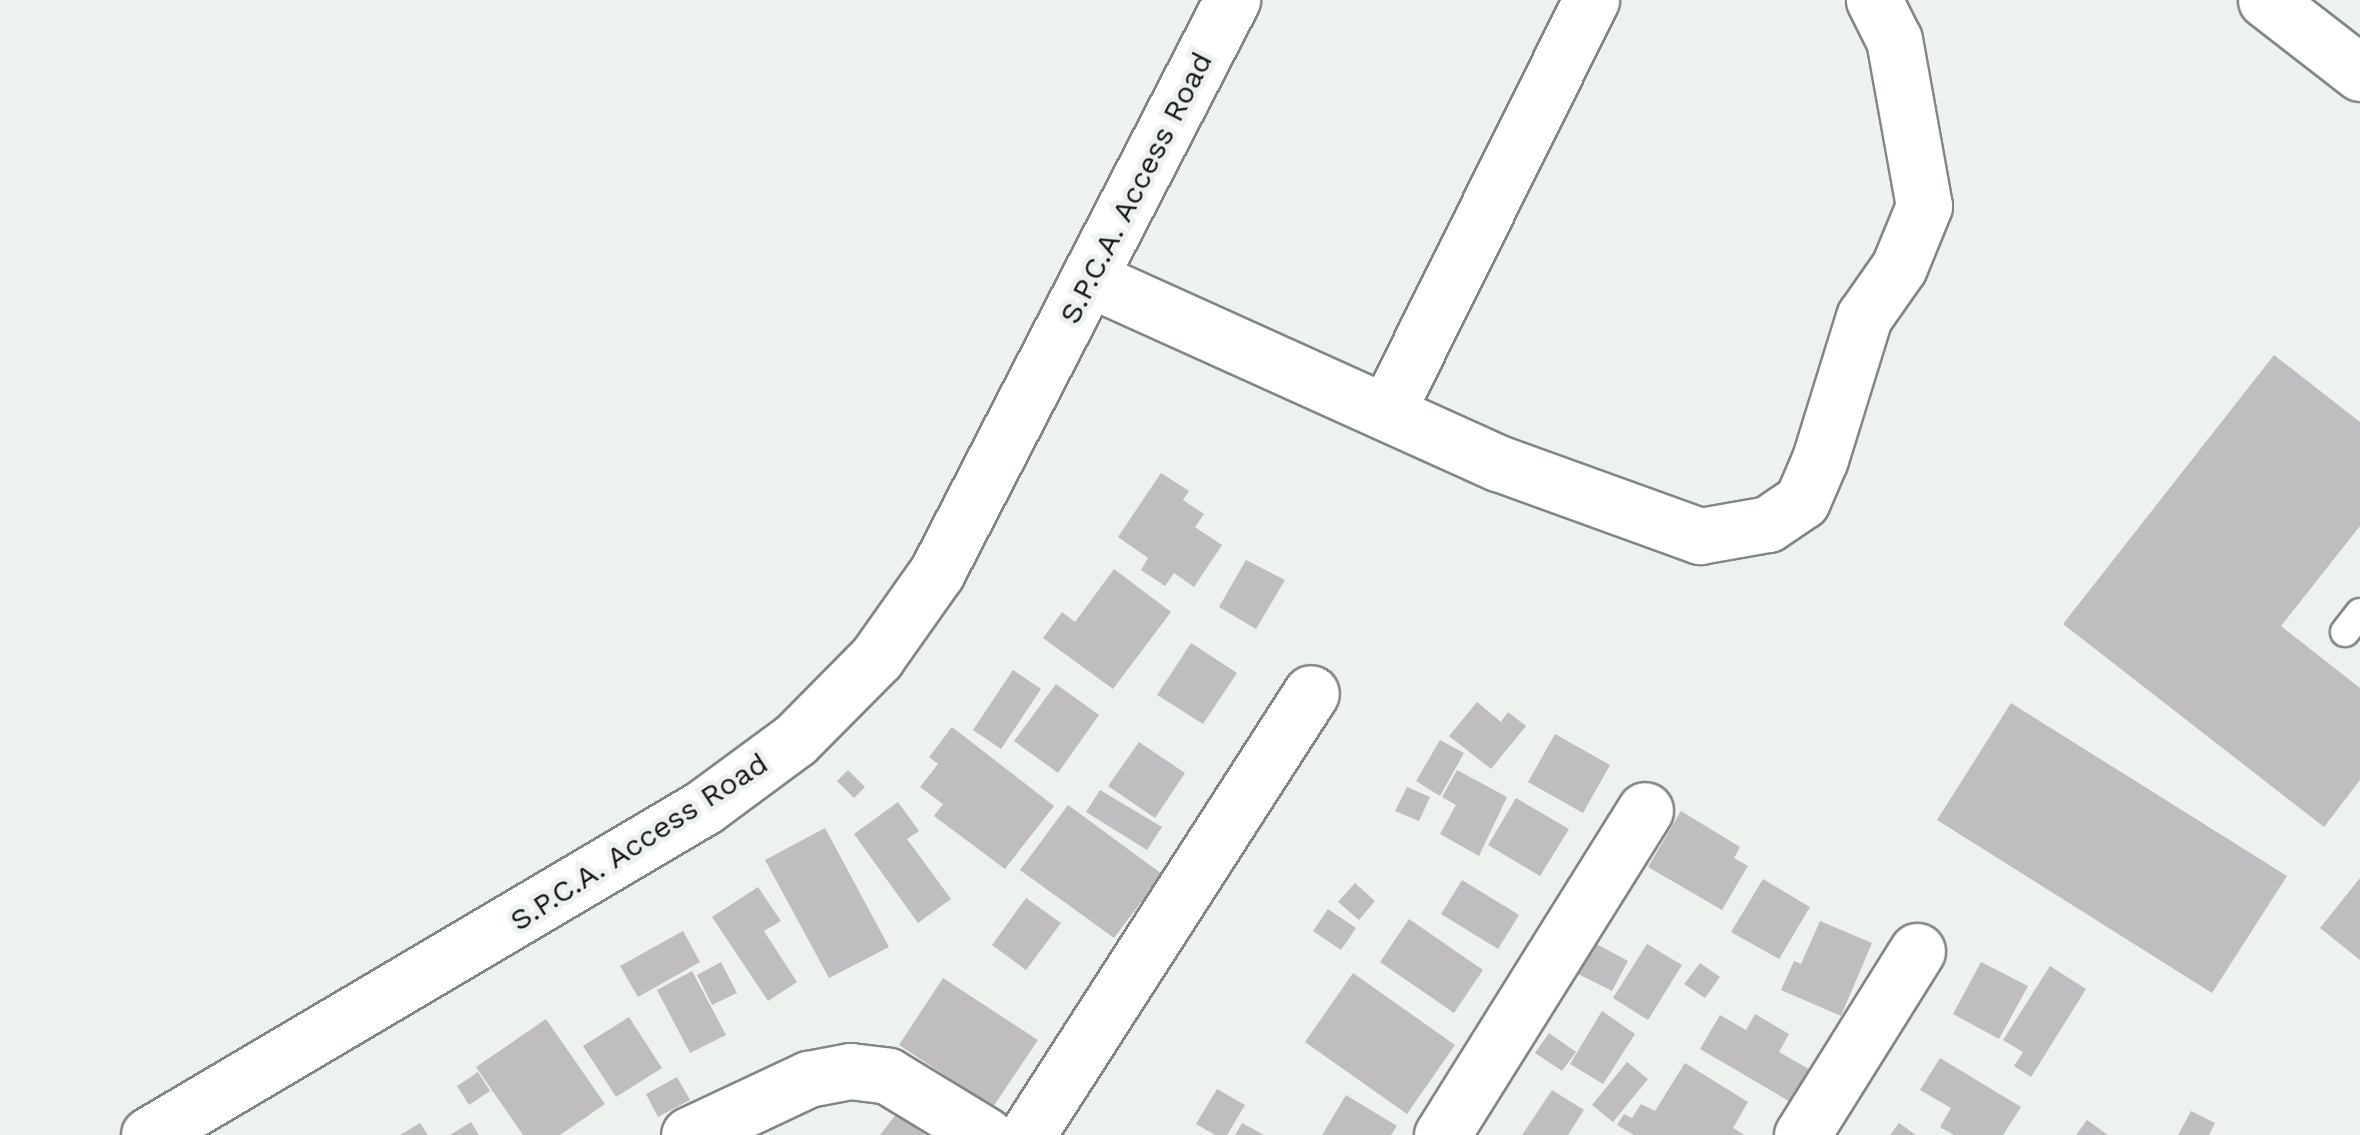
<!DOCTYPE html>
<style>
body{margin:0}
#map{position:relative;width:2360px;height:1135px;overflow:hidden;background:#edf2ef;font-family:"Work Sans",sans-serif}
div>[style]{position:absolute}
.building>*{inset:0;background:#c0bdc1}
.roads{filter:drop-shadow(2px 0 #828785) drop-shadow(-2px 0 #828785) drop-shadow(0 2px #828785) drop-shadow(0 -2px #828785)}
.lane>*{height:28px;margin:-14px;padding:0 14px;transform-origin:14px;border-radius:14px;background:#fff}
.street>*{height:55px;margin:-27.5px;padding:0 27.5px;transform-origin:27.5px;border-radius:27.5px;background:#fff}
.secondary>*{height:55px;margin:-27.5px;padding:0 27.5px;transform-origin:27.5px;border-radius:27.5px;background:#fff}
span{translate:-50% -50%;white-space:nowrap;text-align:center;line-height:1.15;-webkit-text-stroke:10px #edf2ef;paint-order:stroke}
.street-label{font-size:30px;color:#151615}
</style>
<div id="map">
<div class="building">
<i style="clip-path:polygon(2274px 355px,2360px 422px,2360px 526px,2281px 626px,2360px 688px,2360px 780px,2324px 827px,2063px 624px)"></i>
<i style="clip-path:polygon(1161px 473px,1189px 491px,1183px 500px,1204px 514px,1195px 527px,1222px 545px,1194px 587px,1174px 573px,1165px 586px,1141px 570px,1148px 558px,1118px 537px)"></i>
<i style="clip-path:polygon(1246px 560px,1285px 580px,1256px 629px,1219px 607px)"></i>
<i style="clip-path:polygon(1114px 569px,1171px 612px,1113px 689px,1043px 638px,1062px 612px,1075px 622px)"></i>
<i style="clip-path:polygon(1191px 643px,1237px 673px,1203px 724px,1157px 695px)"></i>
<i style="clip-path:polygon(1013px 670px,1041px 689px,1001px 749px,973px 730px)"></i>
<i style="clip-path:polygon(1056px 684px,1099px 715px,1058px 773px,1014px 741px)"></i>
<i style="clip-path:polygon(1477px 702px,1501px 722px,1508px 712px,1526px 726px,1491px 769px,1449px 736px)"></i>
<i style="clip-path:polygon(2011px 703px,2287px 876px,2212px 993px,1937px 820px)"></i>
<i style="clip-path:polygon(952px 727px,1054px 806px,1005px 869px,934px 816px,943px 804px,920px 787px,938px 764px,929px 757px)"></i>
<i style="clip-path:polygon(1555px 734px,1610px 765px,1583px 813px,1528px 782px)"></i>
<i style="clip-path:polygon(1440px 740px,1464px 753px,1440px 796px,1416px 781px)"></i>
<i style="clip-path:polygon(1139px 742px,1185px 773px,1155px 818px,1108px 786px)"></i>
<i style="clip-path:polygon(848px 770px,865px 787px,854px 798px,837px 781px)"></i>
<i style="clip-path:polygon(1457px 770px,1507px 797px,1479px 856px,1440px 834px,1456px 805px,1442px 797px)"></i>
<i style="clip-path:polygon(1407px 787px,1430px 797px,1419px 821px,1395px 811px)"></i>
<i style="clip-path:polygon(1100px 790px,1162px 827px,1147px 850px,1086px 812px)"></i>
<i style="clip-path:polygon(1516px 798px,1569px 829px,1540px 876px,1488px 845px)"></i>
<i style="clip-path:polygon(898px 802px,919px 831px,907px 839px,951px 899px,918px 923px,854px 834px)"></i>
<i style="clip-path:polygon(1068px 805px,1162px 874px,1114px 938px,1020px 870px)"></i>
<i style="clip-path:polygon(1681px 811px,1740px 847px,1734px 858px,1748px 866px,1722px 910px,1648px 867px)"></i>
<i style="clip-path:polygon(825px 828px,889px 947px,829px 978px,765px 860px)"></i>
<i style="clip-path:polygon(2360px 878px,2360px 960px,2320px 928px)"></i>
<i style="clip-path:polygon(1763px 879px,1810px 907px,1779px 959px,1731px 932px)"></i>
<i style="clip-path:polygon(1462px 880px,1519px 915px,1498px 949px,1441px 914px)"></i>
<i style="clip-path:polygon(1355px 883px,1375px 901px,1359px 920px,1338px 902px)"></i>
<i style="clip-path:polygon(758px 887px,781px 921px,764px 931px,797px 982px,768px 1001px,712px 917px)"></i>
<i style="clip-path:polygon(1026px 898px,1061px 923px,1026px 970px,992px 945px)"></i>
<i style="clip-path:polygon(1328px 909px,1356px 928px,1341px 950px,1313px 931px)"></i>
<i style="clip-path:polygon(1409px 919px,1483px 970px,1454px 1013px,1380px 962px)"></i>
<i style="clip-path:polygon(1820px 921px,1872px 943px,1841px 1016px,1781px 990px,1794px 961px,1801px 964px)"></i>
<i style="clip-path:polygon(683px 931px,700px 962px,638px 997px,620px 966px)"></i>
<i style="clip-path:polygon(1593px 942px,1628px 961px,1612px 991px,1576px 973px)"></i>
<i style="clip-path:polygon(1647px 944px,1682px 965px,1648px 1020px,1613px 998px)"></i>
<i style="clip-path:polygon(721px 962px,737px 993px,712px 1005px,697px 975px)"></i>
<i style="clip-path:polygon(1981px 962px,2028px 986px,1999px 1039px,1953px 1014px)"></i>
<i style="clip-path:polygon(1700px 963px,1720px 977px,1705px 998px,1684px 984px)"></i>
<i style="clip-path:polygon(2050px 966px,2086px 989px,2031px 1077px,2014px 1066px,2023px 1052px,2003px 1040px)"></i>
<i style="clip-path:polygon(692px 971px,726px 1035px,690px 1053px,657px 990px)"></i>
<i style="clip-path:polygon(1353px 973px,1455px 1045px,1407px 1114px,1305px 1042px)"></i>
<i style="clip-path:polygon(943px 978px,1038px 1040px,993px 1107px,899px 1045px)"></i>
<i style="clip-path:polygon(1602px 1011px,1635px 1034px,1603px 1084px,1570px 1064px)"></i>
<i style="clip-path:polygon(1755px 1014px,1789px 1034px,1779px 1052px,1814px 1072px,1794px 1104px,1700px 1049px,1720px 1015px,1746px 1030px)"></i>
<i style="clip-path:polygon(629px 1017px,662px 1068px,616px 1097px,583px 1046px)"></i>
<i style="clip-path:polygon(546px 1019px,605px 1104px,560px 1135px,523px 1135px,476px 1067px)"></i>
<i style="clip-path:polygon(1549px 1033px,1576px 1052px,1562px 1071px,1535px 1053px)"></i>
<i style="clip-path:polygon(1940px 1058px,2021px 1107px,2003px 1135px,1954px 1135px,1940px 1127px,1951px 1108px,1920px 1090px)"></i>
<i style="clip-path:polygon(1627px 1062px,1648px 1079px,1613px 1122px,1592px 1105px)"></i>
<i style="clip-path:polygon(1685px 1063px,1748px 1102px,1733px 1128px,1744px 1135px,1634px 1135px,1617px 1125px,1624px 1114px,1632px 1118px,1641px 1104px,1655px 1111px)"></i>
<i style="clip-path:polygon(478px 1072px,490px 1091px,469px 1105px,457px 1086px)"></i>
<i style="clip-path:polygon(677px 1077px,690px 1100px,658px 1117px,646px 1094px)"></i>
<i style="clip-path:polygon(1217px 1089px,1245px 1105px,1227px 1135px,1215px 1135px,1196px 1124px)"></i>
<i style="clip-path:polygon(1552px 1090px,1584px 1110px,1568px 1135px,1522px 1135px)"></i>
<i style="clip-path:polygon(1346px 1095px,1397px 1126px,1391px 1135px,1322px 1135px)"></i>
<i style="clip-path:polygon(2191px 1111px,2215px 1123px,2209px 1135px,2178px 1135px)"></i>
<i style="clip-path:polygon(897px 1113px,925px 1135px,880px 1135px)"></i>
<i style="clip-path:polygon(2087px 1120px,2108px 1135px,2076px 1135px)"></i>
<i style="clip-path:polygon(471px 1122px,479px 1135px,450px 1135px)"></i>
<i style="clip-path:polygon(420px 1123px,428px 1135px,400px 1135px)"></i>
<i style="clip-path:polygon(1242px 1123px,1264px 1135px,1235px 1135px)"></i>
<i style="clip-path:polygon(1899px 1123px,1916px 1135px,1890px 1135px)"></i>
</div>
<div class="roads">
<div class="lane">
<i style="left:2345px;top:632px;width:24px;rotate:-52deg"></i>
</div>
<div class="street">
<i style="left:1090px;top:279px;width:448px;rotate:24.3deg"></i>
<i style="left:1498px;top:463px;width:215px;rotate:19.9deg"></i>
<i style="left:1700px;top:536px;width:69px;rotate:-10deg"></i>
<i style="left:1768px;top:524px;width:41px;rotate:-34.1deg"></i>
<i style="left:1802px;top:501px;width:46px;rotate:-66.8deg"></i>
<i style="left:1820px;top:459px;width:149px;rotate:-72.8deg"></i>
<i style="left:1864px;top:317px;width:61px;rotate:-55deg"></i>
<i style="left:1899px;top:267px;width:66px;rotate:-67.7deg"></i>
<i style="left:1924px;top:206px;width:169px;rotate:-100.2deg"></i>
<i style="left:1894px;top:40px;width:45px;rotate:-116.6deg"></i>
<i style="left:1387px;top:411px;width:459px;rotate:-63.6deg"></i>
<i style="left:149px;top:1135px;width:645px;rotate:-30.58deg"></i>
<i style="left:704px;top:807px;width:113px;rotate:-36.4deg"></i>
<i style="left:795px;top:740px;width:117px;rotate:-45.3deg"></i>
<i style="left:877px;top:657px;width:104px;rotate:-54.8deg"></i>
<i style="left:937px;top:572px;width:644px;rotate:-62.72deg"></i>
<i style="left:689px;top:1135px;width:132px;rotate:-25.2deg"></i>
<i style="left:808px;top:1079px;width:43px;rotate:-10.8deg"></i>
<i style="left:850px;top:1071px;width:38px;rotate:7deg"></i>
<i style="left:888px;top:1076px;width:114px;rotate:31.3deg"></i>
<i style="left:1027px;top:1135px;width:525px;rotate:-57.28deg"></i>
<i style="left:1442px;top:1135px;width:383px;rotate:-58deg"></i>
<i style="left:1802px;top:1135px;width:217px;rotate:-58deg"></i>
</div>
<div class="secondary">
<i style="left:2266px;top:0;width:119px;rotate:37.8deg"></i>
</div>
</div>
<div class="street-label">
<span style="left:1136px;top:188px;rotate:-63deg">S.P.C.A. Access Road</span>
<span style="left:639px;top:842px;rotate:-33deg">S.P.C.A. Access Road</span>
</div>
</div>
